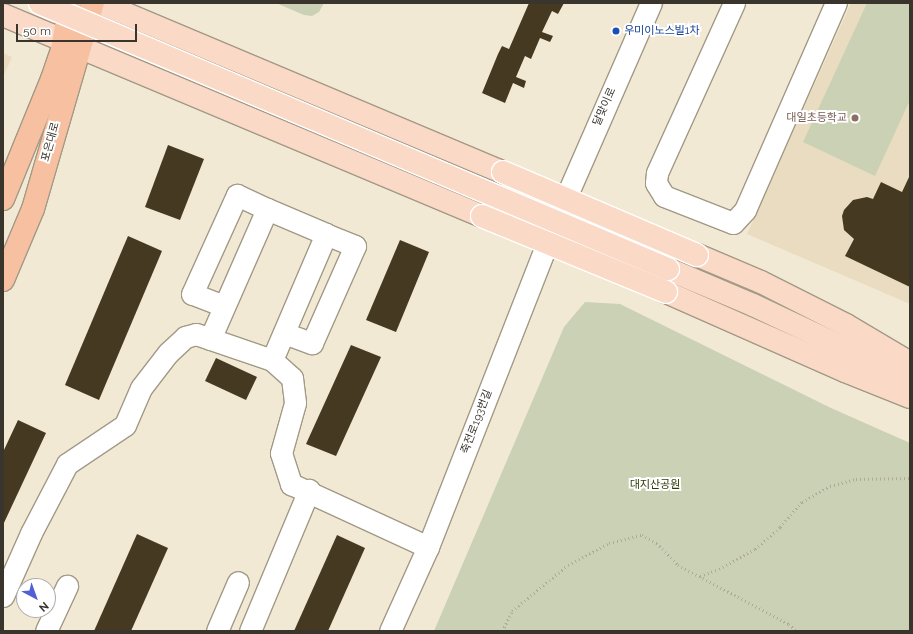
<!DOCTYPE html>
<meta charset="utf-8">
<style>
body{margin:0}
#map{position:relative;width:913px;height:634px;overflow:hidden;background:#f2e9d4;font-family:Raleway,"Noto Sans KR",sans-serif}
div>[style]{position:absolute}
.built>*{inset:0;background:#e9dcc0}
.green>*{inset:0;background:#cad1b5}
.building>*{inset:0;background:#453a21}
.path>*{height:2.5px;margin-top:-1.25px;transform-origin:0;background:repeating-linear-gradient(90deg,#b0a998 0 1px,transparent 0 4px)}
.roads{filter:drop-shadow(1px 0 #a29986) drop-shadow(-1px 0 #a29986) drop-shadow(0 1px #a29986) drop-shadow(0 -1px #a29986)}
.minor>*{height:21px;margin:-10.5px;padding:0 10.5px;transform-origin:10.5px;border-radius:10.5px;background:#fff}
.major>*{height:22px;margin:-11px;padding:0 11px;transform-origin:11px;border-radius:11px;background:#fad9c7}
.highway>*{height:22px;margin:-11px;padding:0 11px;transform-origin:11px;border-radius:11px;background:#f6c0a1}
.bridges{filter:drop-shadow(1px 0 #fff) drop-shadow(-1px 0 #fff) drop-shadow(0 1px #fff) drop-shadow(0 -1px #fff)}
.major-bridge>*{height:22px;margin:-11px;padding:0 11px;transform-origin:11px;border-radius:11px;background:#fad9c7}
.dots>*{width:11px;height:11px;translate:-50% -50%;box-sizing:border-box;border:2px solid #fff;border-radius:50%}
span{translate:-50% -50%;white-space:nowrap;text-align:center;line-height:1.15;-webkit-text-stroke:4px #fff;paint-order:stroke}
.transit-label{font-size:11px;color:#164399}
.left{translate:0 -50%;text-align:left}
.street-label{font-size:11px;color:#39352d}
.education-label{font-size:11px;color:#785e54}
.right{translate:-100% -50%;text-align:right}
.park-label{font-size:11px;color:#303804}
.frame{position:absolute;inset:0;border:4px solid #39352d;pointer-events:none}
.north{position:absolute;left:16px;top:578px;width:40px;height:40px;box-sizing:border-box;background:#fff;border:1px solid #b0aeab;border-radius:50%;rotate:139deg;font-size:11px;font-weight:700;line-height:16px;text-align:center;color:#39352d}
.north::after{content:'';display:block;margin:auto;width:14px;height:18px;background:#5260d6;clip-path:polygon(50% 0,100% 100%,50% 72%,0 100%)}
.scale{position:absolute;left:16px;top:24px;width:121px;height:18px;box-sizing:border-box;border:2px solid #39352d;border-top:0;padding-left:5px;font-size:12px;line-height:14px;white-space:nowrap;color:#39352d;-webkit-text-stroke:3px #fff;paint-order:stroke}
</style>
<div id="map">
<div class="built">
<i style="clip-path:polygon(851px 3px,910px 3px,910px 304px,747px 234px)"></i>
<i style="clip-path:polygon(3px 53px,12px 57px,3px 77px)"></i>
</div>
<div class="green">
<i style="clip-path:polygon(276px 3px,324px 3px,319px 12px,312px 16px,304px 15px)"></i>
<i style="clip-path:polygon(867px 3px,910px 3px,910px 100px,875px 176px,803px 142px)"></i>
<i style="clip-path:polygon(585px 302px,620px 304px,831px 408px,910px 443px,910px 631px,434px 631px,564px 327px)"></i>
</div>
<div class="building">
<i style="clip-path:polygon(529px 3px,564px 3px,558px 14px,552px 11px,542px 32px,553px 36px,550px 42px,540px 38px,531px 59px,525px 56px,516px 77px,526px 81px,524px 88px,513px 83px,505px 103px,482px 93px,498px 54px,502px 46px,509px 49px)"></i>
<i style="clip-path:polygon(168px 145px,204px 159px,180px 220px,145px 207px)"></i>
<i style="clip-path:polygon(910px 175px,910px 287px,845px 256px,854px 239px,844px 230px,842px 216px,844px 210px,853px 200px,867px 197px,873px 199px,881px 182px,902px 192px)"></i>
<i style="clip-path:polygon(128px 236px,162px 251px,99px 400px,65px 385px)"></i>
<i style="clip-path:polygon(400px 240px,429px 252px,396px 332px,366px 320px)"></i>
<i style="clip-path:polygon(351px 345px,381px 357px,336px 456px,306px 444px)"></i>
<i style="clip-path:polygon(216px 358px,257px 377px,246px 400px,205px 381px)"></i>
<i style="clip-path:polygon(18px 420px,46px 433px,3px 525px,3px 452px)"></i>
<i style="clip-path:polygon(137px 534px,168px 548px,131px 631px,94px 631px)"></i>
<i style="clip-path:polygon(337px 535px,365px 548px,328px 631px,294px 631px)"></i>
</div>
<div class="path">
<i style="left:700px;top:576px;width:20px;rotate:-20deg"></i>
<i style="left:719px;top:569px;width:41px;rotate:-29.1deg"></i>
<i style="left:755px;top:549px;width:33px;rotate:-41deg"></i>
<i style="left:780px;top:527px;width:33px;rotate:-49deg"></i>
<i style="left:802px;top:502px;width:32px;rotate:-30deg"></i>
<i style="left:830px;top:486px;width:27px;rotate:-15deg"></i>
<i style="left:856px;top:479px;width:54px;rotate:-1.1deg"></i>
<i style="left:502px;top:631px;width:22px;rotate:-63deg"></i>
<i style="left:512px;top:611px;width:72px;rotate:-39.4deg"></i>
<i style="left:568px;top:565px;width:47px;rotate:-28.2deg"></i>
<i style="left:609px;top:543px;width:34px;rotate:-14deg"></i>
<i style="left:642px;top:535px;width:17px;rotate:28deg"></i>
<i style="left:657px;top:543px;width:30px;rotate:46deg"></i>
<i style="left:678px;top:565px;width:126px;rotate:28deg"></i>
<i style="left:789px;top:624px;width:11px;rotate:41deg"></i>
</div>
<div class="roads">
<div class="minor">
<i style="left:734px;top:3px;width:187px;rotate:114.4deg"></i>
<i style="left:657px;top:173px;width:10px;rotate:96deg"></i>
<i style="left:656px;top:183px;width:15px;rotate:58deg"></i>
<i style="left:664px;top:196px;width:74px;rotate:21.4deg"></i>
<i style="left:733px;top:223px;width:18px;rotate:-47deg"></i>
<i style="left:745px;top:210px;width:226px;rotate:-66.3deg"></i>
<i style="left:224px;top:306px;width:34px;rotate:-159deg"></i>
<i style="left:192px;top:294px;width:109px;rotate:-65.6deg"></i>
<i style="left:237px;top:195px;width:33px;rotate:25deg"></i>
<i style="left:284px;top:333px;width:30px;rotate:20deg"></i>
<i style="left:312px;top:343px;width:106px;rotate:-66.1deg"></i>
<i style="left:355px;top:246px;width:31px;rotate:-158deg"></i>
<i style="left:210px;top:339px;width:142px;rotate:-66.3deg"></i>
<i style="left:267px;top:209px;width:64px;rotate:23deg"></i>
<i style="left:326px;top:234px;width:137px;rotate:113.2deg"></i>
<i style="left:3px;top:596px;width:69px;rotate:-66deg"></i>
<i style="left:31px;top:533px;width:78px;rotate:-62.4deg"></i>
<i style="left:67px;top:464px;width:70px;rotate:-33.9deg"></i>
<i style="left:125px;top:425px;width:40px;rotate:-66.6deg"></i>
<i style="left:141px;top:388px;width:44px;rotate:-52.4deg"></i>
<i style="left:168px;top:353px;width:23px;rotate:-43deg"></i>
<i style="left:185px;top:337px;width:11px;rotate:-15deg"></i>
<i style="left:196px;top:334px;width:80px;rotate:18.9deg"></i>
<i style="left:272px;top:360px;width:27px;rotate:42deg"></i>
<i style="left:292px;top:378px;width:25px;rotate:83deg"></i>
<i style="left:295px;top:403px;width:52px;rotate:105.6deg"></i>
<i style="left:281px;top:453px;width:33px;rotate:72deg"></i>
<i style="left:291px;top:484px;width:151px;rotate:24.7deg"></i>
<i style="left:46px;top:631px;width:50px;rotate:-65deg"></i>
<i style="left:217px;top:631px;width:53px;rotate:-66.8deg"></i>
<i style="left:250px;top:631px;width:153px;rotate:-67.3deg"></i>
<i style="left:390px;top:631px;width:92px;rotate:-65.7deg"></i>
<i style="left:428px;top:547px;width:361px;rotate:-68.6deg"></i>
<i style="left:560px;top:211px;width:227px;rotate:-66.4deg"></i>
</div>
<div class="major">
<i style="left:100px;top:3px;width:437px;rotate:22.8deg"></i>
<i style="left:3px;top:15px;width:519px;rotate:22.76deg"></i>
<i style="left:697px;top:255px;width:69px;rotate:22.9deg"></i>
<i style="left:761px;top:282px;width:95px;rotate:26.8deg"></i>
<i style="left:846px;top:325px;width:74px;rotate:30.7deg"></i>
<i style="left:668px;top:269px;width:92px;rotate:23deg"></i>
<i style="left:753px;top:305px;width:174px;rotate:25.2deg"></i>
<i style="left:666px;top:292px;width:196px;rotate:23.8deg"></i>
<i style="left:845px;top:371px;width:70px;rotate:21.8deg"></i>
</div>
<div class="highway">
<i style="left:3px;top:199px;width:130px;rotate:-67.8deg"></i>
<i style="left:52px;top:79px;width:31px;rotate:-71deg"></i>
<i style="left:62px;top:50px;width:48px;rotate:-80.3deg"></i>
<i style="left:3px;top:280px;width:77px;rotate:-67.1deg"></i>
<i style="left:33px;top:209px;width:215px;rotate:-73.8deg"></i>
</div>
</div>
<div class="bridges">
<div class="major-bridge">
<i style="left:40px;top:3px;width:682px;rotate:22.96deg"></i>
<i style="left:503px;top:172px;width:211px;rotate:23.2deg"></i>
<i style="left:482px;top:216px;width:199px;rotate:22.4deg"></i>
</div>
</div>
<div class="dots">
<i style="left:616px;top:31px;background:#1a4fb4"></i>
<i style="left:855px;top:118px;background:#8d6e63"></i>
</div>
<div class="transit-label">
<span class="left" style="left:624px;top:31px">우미이노스빌1차</span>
</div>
<div class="street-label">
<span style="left:605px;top:107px;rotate:-66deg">달맞이로</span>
<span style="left:51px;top:142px;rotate:-75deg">포은대로</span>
<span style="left:477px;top:422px;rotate:-69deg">죽전로193번길</span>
</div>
<div class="education-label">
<span class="right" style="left:847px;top:118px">대일초등학교</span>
</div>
<div class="park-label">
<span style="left:655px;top:485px">대지산공원</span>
</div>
<div class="frame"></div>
<div class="north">N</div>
<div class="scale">50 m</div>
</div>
